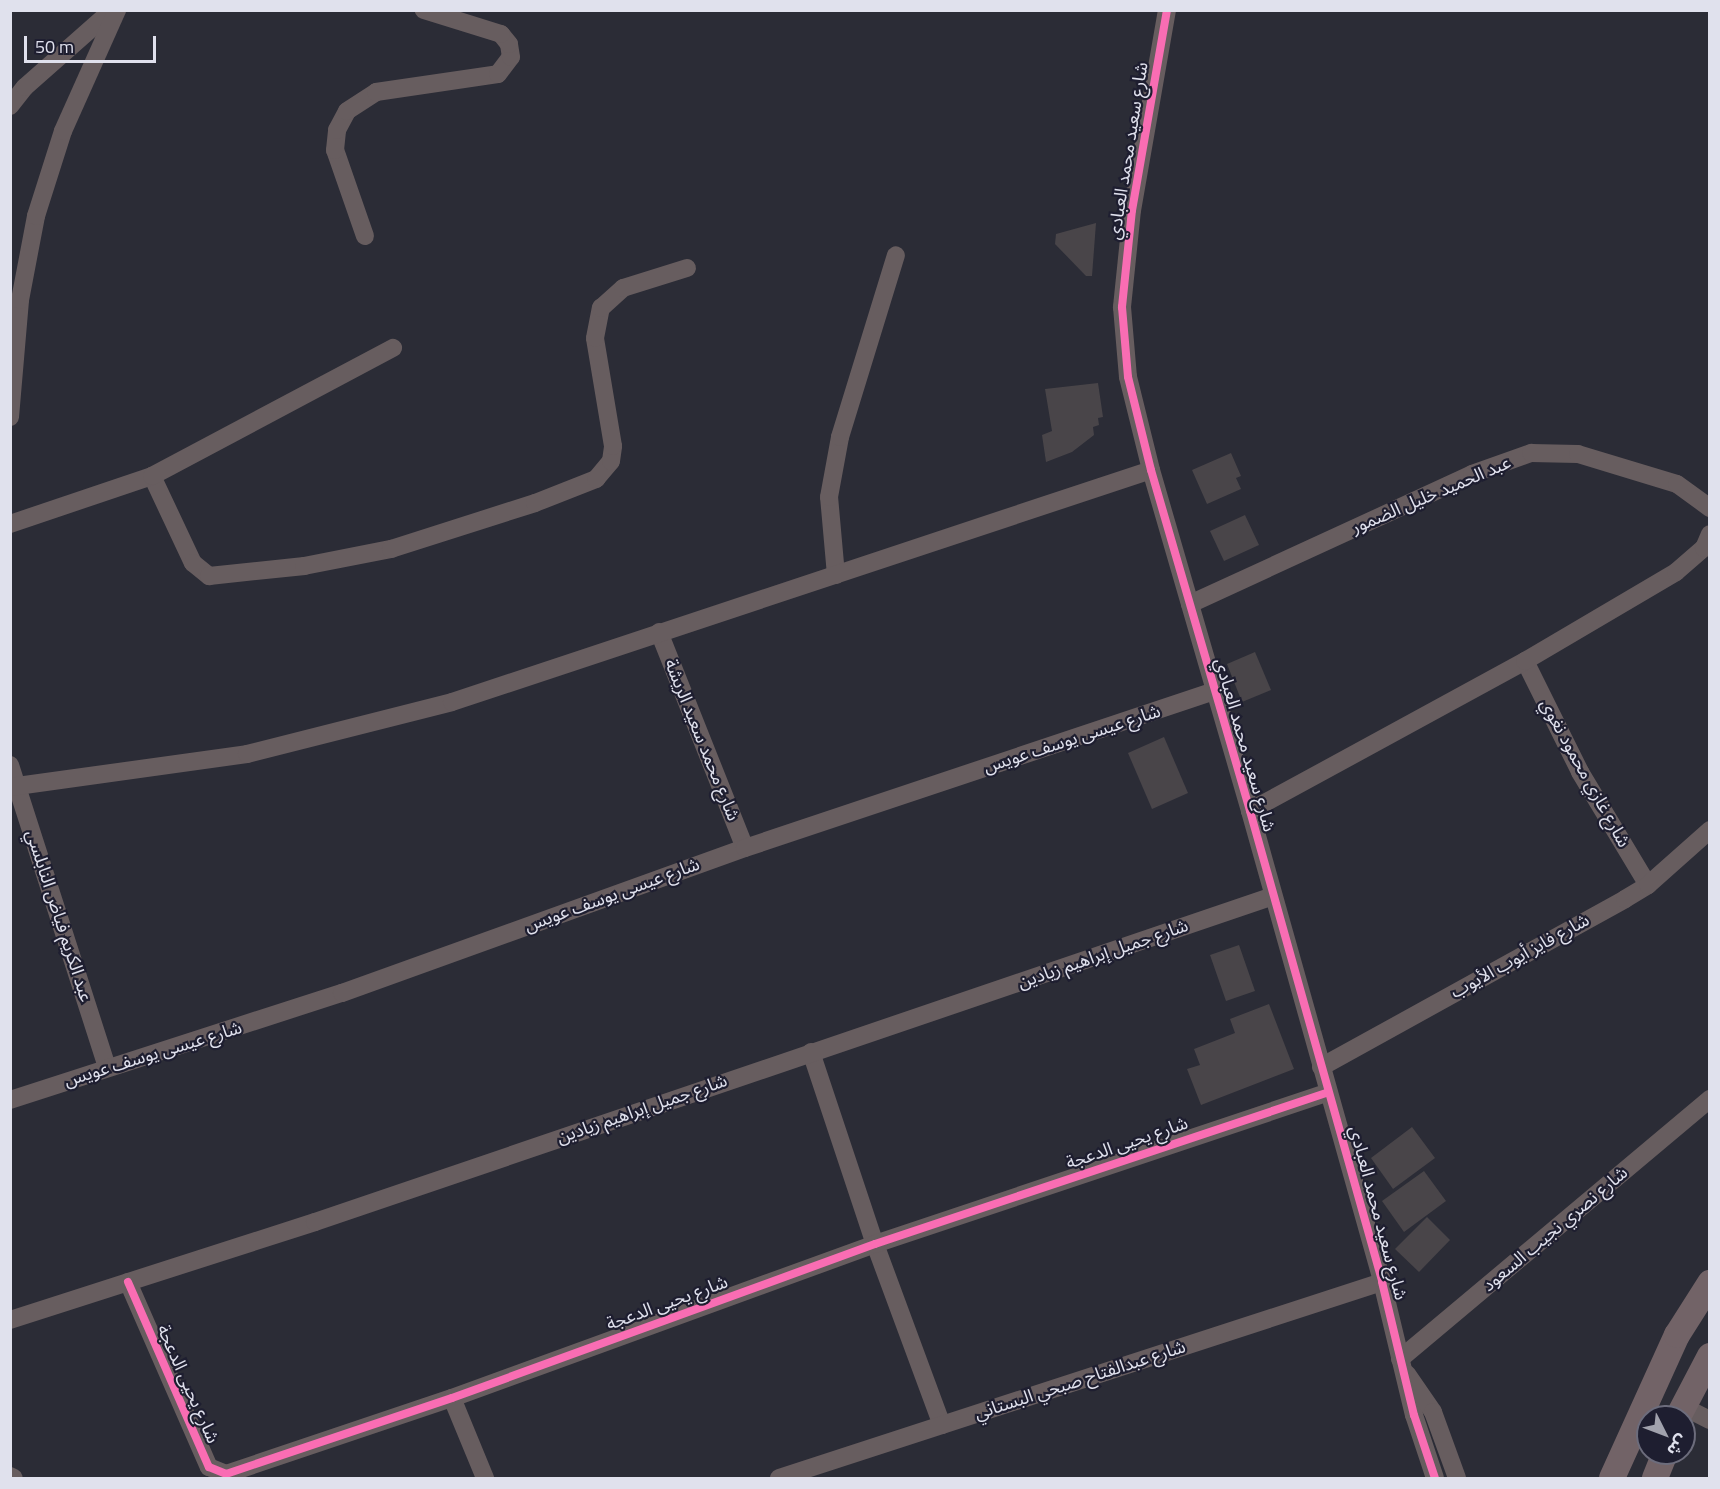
<!DOCTYPE html>
<meta charset="utf-8">
<style>
body{margin:0}
#map{position:relative;width:1720px;height:1489px;overflow:hidden;background:#2b2c36;font-family:"Titillium Web","Noto Sans Arabic",sans-serif}
div>[style]{position:absolute}
.building>*{inset:0;background:#494549}
.minor>*{height:18px;margin:-9px;padding:0 9px;transform-origin:9px;border-radius:9px;background:#675d5f}
.highway>*{height:26px;margin:-13px;padding:0 13px;transform-origin:13px;border-radius:13px;background:#726367}
.cycleway>*{height:8px;margin:-4px;padding:0 4px;transform-origin:4px;border-radius:4px;background:#f96db3}
span{translate:-50% -50%;white-space:nowrap;text-align:center;line-height:1.15;-webkit-text-stroke:4.5px #1e1e30;paint-order:stroke}
.street-label{font-size:18px;color:#e0e1ed}
.frame{position:absolute;inset:0;border:12px solid #e0e1ed;pointer-events:none}
.north{position:absolute;left:1636px;top:1405px;width:60px;height:60px;box-sizing:border-box;background:#1e1e30;border:2px solid #6c6c7c;border-radius:50%;rotate:132deg;font-size:16px;font-weight:700;line-height:24px;text-align:center;color:#e0e1ed}
.north::after{content:'';display:block;margin:auto;width:21px;height:27px;background:#a1a2ad;clip-path:polygon(50% 0,100% 100%,50% 72%,0 100%)}
.scale{position:absolute;left:24px;top:36px;width:132px;height:27px;box-sizing:border-box;border:3px solid #e0e1ed;border-top:0;padding-left:8px;font-size:18px;line-height:21px;white-space:nowrap;color:#e0e1ed;-webkit-text-stroke:4px #1e1e30;paint-order:stroke}
</style>
<div id="map">
<div class="building">
<i style="clip-path:polygon(1096px 223px,1092px 276px,1086px 276px,1055px 244px,1056px 234px)"></i>
<i style="clip-path:polygon(1098px 383px,1103px 417px,1098px 418px,1099px 425px,1093px 427px,1094px 435px,1072px 452px,1046px 462px,1042px 435px,1052px 431px,1045px 389px)"></i>
<i style="clip-path:polygon(1231px 453px,1241px 476px,1236px 478px,1241px 489px,1207px 504px,1192px 470px)"></i>
<i style="clip-path:polygon(1245px 515px,1259px 545px,1224px 561px,1210px 531px)"></i>
<i style="clip-path:polygon(1255px 652px,1271px 690px,1242px 702px,1227px 664px)"></i>
<i style="clip-path:polygon(1164px 737px,1188px 793px,1152px 809px,1128px 753px)"></i>
<i style="clip-path:polygon(1239px 945px,1255px 991px,1226px 1001px,1210px 955px)"></i>
<i style="clip-path:polygon(1269px 1004px,1294px 1069px,1201px 1105px,1187px 1069px,1200px 1065px,1194px 1049px,1235px 1033px,1230px 1019px)"></i>
<i style="clip-path:polygon(1412px 1127px,1435px 1158px,1393px 1189px,1371px 1158px)"></i>
<i style="clip-path:polygon(1424px 1171px,1446px 1201px,1404px 1232px,1382px 1201px)"></i>
<i style="clip-path:polygon(1427px 1217px,1450px 1240px,1419px 1272px,1395px 1249px)"></i>
</div>
<div class="minor">
<i style="left:1167px;top:10px;width:203px;rotate:99.9deg"></i>
<i style="left:1132px;top:210px;width:98px;rotate:95.9deg"></i>
<i style="left:1122px;top:307px;width:70px;rotate:85.1deg"></i>
<i style="left:1128px;top:377px;width:96px;rotate:76.1deg"></i>
<i style="left:1151px;top:470px;width:355px;rotate:73.8deg"></i>
<i style="left:1250px;top:811px;width:489px;rotate:74.3deg"></i>
<i style="left:1382px;top:1282px;width:137px;rotate:76.5deg"></i>
<i style="left:1414px;top:1415px;width:66px;rotate:71.6deg"></i>
<i style="left:10px;top:106px;width:24px;rotate:-52deg"></i>
<i style="left:25px;top:87px;width:116px;rotate:-41.5deg"></i>
<i style="left:365px;top:236px;width:91px;rotate:-109.2deg"></i>
<i style="left:335px;top:150px;width:20px;rotate:-84deg"></i>
<i style="left:337px;top:130px;width:21px;rotate:-62deg"></i>
<i style="left:347px;top:111px;width:35px;rotate:-33deg"></i>
<i style="left:376px;top:92px;width:123px;rotate:-8.4deg"></i>
<i style="left:498px;top:74px;width:21px;rotate:-53deg"></i>
<i style="left:511px;top:57px;width:13px;rotate:-99deg"></i>
<i style="left:509px;top:44px;width:13px;rotate:-129deg"></i>
<i style="left:501px;top:34px;width:81px;rotate:-162.7deg"></i>
<i style="left:10px;top:417px;width:117px;rotate:-85.1deg"></i>
<i style="left:20px;top:300px;width:86px;rotate:-79.2deg"></i>
<i style="left:36px;top:216px;width:89px;rotate:-72.4deg"></i>
<i style="left:63px;top:131px;width:133px;rotate:-65.9deg"></i>
<i style="left:152px;top:476px;width:96px;rotate:64.8deg"></i>
<i style="left:193px;top:563px;width:21px;rotate:39deg"></i>
<i style="left:209px;top:576px;width:96px;rotate:-6deg"></i>
<i style="left:304px;top:566px;width:89px;rotate:-11.1deg"></i>
<i style="left:391px;top:549px;width:151px;rotate:-17.7deg"></i>
<i style="left:535px;top:503px;width:66px;rotate:-21.5deg"></i>
<i style="left:596px;top:479px;width:23px;rotate:-50deg"></i>
<i style="left:611px;top:461px;width:15px;rotate:-82deg"></i>
<i style="left:613px;top:446px;width:109px;rotate:-99.5deg"></i>
<i style="left:595px;top:338px;width:31px;rotate:-79deg"></i>
<i style="left:601px;top:308px;width:30px;rotate:-42deg"></i>
<i style="left:623px;top:288px;width:67px;rotate:-17.4deg"></i>
<i style="left:10px;top:524px;width:150px;rotate:-18.7deg"></i>
<i style="left:152px;top:476px;width:273px;rotate:-28deg"></i>
<i style="left:836px;top:575px;width:78px;rotate:-95.1deg"></i>
<i style="left:829px;top:497px;width:61px;rotate:-79.6deg"></i>
<i style="left:840px;top:437px;width:190px;rotate:-72.9deg"></i>
<i style="left:1190px;top:604px;width:311px;rotate:-24.7deg"></i>
<i style="left:1472px;top:474px;width:63px;rotate:-19.6deg"></i>
<i style="left:1531px;top:453px;width:47px;rotate:1.2deg"></i>
<i style="left:1578px;top:454px;width:103px;rotate:16.9deg"></i>
<i style="left:1677px;top:484px;width:41px;rotate:36deg"></i>
<i style="left:659px;top:632px;width:232px;rotate:68.3deg"></i>
<i style="left:1525px;top:661px;width:124px;rotate:63.6deg"></i>
<i style="left:1580px;top:772px;width:132px;rotate:59deg"></i>
<i style="left:10px;top:765px;width:318px;rotate:72.2deg"></i>
<i style="left:10px;top:787px;width:239px;rotate:-7.9deg"></i>
<i style="left:247px;top:754px;width:211px;rotate:-14.2deg"></i>
<i style="left:452px;top:702px;width:736px;rotate:-18.36deg"></i>
<i style="left:1250px;top:811px;width:313px;rotate:-28.6deg"></i>
<i style="left:1525px;top:661px;width:175px;rotate:-30.5deg"></i>
<i style="left:1676px;top:572px;width:37px;rotate:-41deg"></i>
<i style="left:1704px;top:548px;width:15px;rotate:-67deg"></i>
<i style="left:811px;top:1052px;width:202px;rotate:71.6deg"></i>
<i style="left:875px;top:1244px;width:193px;rotate:69.7deg"></i>
<i style="left:1321px;top:1067px;width:347px;rotate:-28.9deg"></i>
<i style="left:1625px;top:899px;width:27px;rotate:-31deg"></i>
<i style="left:1648px;top:885px;width:83px;rotate:-41.6deg"></i>
<i style="left:10px;top:1100px;width:349px;rotate:-17.9deg"></i>
<i style="left:342px;top:993px;width:428px;rotate:-19.8deg"></i>
<i style="left:745px;top:848px;width:495px;rotate:-18.5deg"></i>
<i style="left:128px;top:1282px;width:202px;rotate:66.4deg"></i>
<i style="left:209px;top:1467px;width:18px;rotate:22deg"></i>
<i style="left:226px;top:1474px;width:238px;rotate:-18.6deg"></i>
<i style="left:452px;top:1398px;width:450px;rotate:-20deg"></i>
<i style="left:875px;top:1244px;width:478px;rotate:-18.5deg"></i>
<i style="left:10px;top:1320px;width:320px;rotate:-17.8deg"></i>
<i style="left:315px;top:1222px;width:1012px;rotate:-18.79deg"></i>
<i style="left:1400px;top:1359px;width:405px;rotate:-40deg"></i>
<i style="left:1407px;top:1374px;width:46px;rotate:55.6deg"></i>
<i style="left:1433px;top:1412px;width:70px;rotate:70deg"></i>
<i style="left:452px;top:1398px;width:87px;rotate:67.6deg"></i>
<i style="left:1682px;top:1406px;width:31px;rotate:27deg"></i>
<i style="left:10px;top:1476px;width:4px;rotate:27deg"></i>
<i style="left:779px;top:1478px;width:634px;rotate:-18.01deg"></i>
</div>
<div class="highway">
<i style="left:1678px;top:1417px;width:69px;rotate:-62.3deg"></i>
<i style="left:1612px;top:1478px;width:157px;rotate:-65.6deg"></i>
<i style="left:1677px;top:1335px;width:62px;rotate:-57.6deg"></i>
<i style="left:1655px;top:1478px;width:27px;rotate:-68deg"></i>
</div>
<div class="cycleway">
<i style="left:1167px;top:10px;width:203px;rotate:99.9deg"></i>
<i style="left:1132px;top:210px;width:98px;rotate:95.9deg"></i>
<i style="left:1122px;top:307px;width:70px;rotate:85.1deg"></i>
<i style="left:1128px;top:377px;width:96px;rotate:76.1deg"></i>
<i style="left:1151px;top:470px;width:355px;rotate:73.8deg"></i>
<i style="left:1250px;top:811px;width:489px;rotate:74.3deg"></i>
<i style="left:1382px;top:1282px;width:137px;rotate:76.5deg"></i>
<i style="left:1414px;top:1415px;width:66px;rotate:71.6deg"></i>
<i style="left:128px;top:1282px;width:202px;rotate:66.4deg"></i>
<i style="left:209px;top:1467px;width:18px;rotate:22deg"></i>
<i style="left:226px;top:1474px;width:238px;rotate:-18.6deg"></i>
<i style="left:452px;top:1398px;width:450px;rotate:-20deg"></i>
<i style="left:875px;top:1244px;width:478px;rotate:-18.5deg"></i>
</div>
<div class="street-label">
<span style="left:1128px;top:151px;rotate:-81deg">شارع سعيد محمد العبادي</span>
<span style="left:1431px;top:495px;rotate:-23deg">عبد الحميد خليل الضمور</span>
<span style="left:1072px;top:739px;rotate:-18deg">شارع عيسى يوسف عويس</span>
<span style="left:702px;top:740px;rotate:68deg">شارع محمد سعيد الريشة</span>
<span style="left:1245px;top:745px;rotate:74deg">شارع سعيد محمد العبادي</span>
<span style="left:1585px;top:773px;rotate:61deg">شارع غازي محمود نغوي</span>
<span style="left:612px;top:895px;rotate:-20deg">شارع عيسى يوسف عويس</span>
<span style="left:59px;top:916px;rotate:72deg">عبد الكريم فياض النابلسي</span>
<span style="left:1103px;top:954px;rotate:-19deg">شارع جميل إبراهيم زيادين</span>
<span style="left:1520px;top:956px;rotate:-29deg">شارع فايز أيوب الأيوب</span>
<span style="left:153px;top:1054px;rotate:-17deg">شارع عيسى يوسف عويس</span>
<span style="left:642px;top:1109px;rotate:-19deg">شارع جميل إبراهيم زيادين</span>
<span style="left:1127px;top:1143px;rotate:-19deg">شارع يحيى الدعجة</span>
<span style="left:1378px;top:1213px;rotate:75deg">شارع سعيد محمد العبادي</span>
<span style="left:1555px;top:1229px;rotate:-40deg">شارع نصري نجيب السعود</span>
<span style="left:667px;top:1303px;rotate:-20deg">شارع يحيى الدعجة</span>
<span style="left:1080px;top:1380px;rotate:-18deg">شارع عبدالفتاح صبحي البستاني</span>
<span style="left:188px;top:1384px;rotate:66deg">شارع يحيى الدعجة</span>
</div>
<div class="frame"></div>
<div class="north">ش</div>
<div class="scale">50 m</div>
</div>
